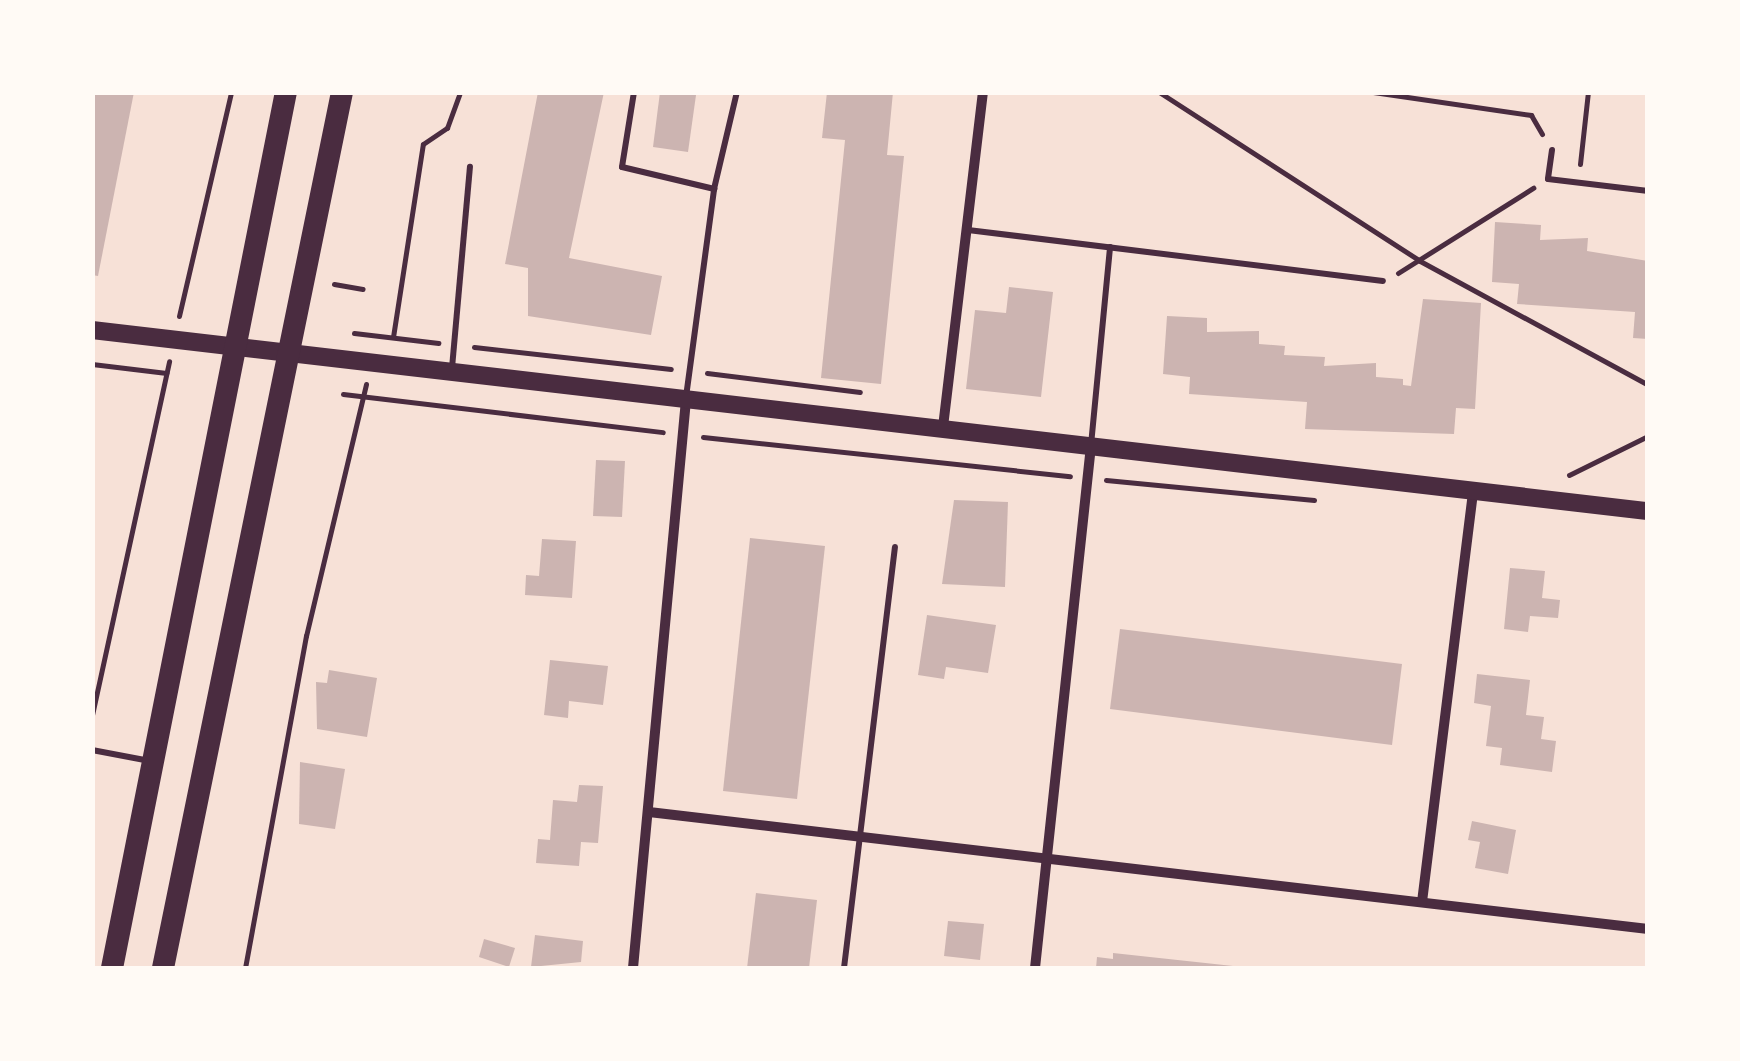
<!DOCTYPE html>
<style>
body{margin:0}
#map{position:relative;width:1740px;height:1061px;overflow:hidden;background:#f7e1d7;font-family:Commissioner,sans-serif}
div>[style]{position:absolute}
.building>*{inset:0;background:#ccb4b1}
.path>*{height:5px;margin:-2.5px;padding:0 2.5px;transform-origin:2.5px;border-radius:2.5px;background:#4a2c40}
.service>*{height:6px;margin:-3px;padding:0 3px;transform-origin:3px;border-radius:3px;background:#4a2c40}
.minor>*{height:10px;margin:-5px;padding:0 5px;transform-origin:5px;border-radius:5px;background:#4a2c40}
.tertiary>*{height:18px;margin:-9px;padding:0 9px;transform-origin:9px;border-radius:9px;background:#4a2c40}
.primary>*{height:22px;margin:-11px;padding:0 11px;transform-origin:11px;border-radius:11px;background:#4a2c40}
span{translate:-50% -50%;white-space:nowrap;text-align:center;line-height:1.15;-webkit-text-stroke:8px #fffaf5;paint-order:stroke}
.frame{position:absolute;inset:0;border:95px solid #fffaf5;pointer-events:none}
</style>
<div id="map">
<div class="building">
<i style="clip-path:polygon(92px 92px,134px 92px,98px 276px,92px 275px)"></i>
<i style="clip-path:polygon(538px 92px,604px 92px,569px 258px,662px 276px,651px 335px,528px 316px,528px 268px,505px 264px)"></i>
<i style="clip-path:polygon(660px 92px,696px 95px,688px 152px,653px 147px)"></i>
<i style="clip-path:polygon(827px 92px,893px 92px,887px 155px,904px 156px,881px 384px,821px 378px,845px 140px,822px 138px)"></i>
<i style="clip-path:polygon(1495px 222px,1541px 225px,1540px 240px,1588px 238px,1587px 251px,1648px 261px,1648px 339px,1633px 338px,1635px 312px,1517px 304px,1519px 284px,1492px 282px)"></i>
<i style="clip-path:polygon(1009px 287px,1053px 292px,1041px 397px,966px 389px,975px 310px,1006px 313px)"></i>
<i style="clip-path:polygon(1423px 299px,1481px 303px,1475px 409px,1456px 408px,1454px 434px,1305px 429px,1307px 402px,1189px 394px,1190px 377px,1163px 374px,1167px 316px,1207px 318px,1207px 332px,1259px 331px,1259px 344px,1285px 346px,1284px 355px,1325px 357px,1324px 366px,1376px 363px,1376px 377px,1403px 379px,1403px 385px,1411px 386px)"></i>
<i style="clip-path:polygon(596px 460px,625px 461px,622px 517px,593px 516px)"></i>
<i style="clip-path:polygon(954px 500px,1008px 502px,1005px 587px,942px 584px)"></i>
<i style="clip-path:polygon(750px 538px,825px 546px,797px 799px,723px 791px)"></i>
<i style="clip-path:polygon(542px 539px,576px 541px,572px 598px,525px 595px,526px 575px,539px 576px)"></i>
<i style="clip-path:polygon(1510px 568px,1545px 571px,1542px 598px,1560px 600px,1558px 618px,1530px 616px,1528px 632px,1504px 629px)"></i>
<i style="clip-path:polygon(927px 615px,996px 625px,988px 673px,946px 667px,944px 679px,918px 675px)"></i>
<i style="clip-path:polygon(1120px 629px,1402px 664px,1392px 745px,1110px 709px)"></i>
<i style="clip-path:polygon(550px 660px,608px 666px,603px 705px,569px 701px,568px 718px,544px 715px)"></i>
<i style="clip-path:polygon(329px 670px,377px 678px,367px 737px,317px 729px,316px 682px,327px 683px)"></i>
<i style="clip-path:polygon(1477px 674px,1530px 680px,1526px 715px,1544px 717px,1541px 739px,1556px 741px,1552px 772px,1500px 765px,1502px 748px,1486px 746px,1491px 706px,1474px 703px)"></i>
<i style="clip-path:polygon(300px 762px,345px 769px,335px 829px,299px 824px)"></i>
<i style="clip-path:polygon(579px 785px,603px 786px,598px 843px,581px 842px,579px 866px,536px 863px,538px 839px,550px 840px,553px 800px,577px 802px)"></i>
<i style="clip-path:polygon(1472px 821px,1516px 830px,1508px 874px,1475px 868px,1480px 842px,1468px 840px)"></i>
<i style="clip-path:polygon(756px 893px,817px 900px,809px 968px,747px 968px)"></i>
<i style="clip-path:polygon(948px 921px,984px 924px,980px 960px,944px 956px)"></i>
<i style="clip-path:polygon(535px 935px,583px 941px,581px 962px,531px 967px)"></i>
<i style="clip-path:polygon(484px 939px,515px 948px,509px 967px,479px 957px)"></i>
<i style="clip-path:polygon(1113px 953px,1233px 966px,1233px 968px,1096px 968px,1097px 957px,1113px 959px)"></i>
</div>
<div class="path">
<i style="left:1159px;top:92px;width:311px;rotate:32.9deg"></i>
<i style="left:1420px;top:261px;width:260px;rotate:28.5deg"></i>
<i style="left:1373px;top:92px;width:160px;rotate:8.3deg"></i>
<i style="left:1531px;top:115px;width:22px;rotate:60deg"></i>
<i style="left:1580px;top:164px;width:72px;rotate:-83.7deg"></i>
<i style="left:1398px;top:273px;width:160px;rotate:-32.2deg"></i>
<i style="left:334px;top:284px;width:29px;rotate:10deg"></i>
<i style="left:179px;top:316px;width:230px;rotate:-76.9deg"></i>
<i style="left:354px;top:333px;width:85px;rotate:6.8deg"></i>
<i style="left:393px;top:337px;width:195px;rotate:-81.2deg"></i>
<i style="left:423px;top:144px;width:29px;rotate:-34deg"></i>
<i style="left:447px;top:128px;width:38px;rotate:-70deg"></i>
<i style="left:474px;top:347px;width:198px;rotate:6.4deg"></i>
<i style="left:92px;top:364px;width:75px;rotate:6.9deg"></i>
<i style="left:707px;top:373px;width:154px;rotate:7.1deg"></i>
<i style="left:343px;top:394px;width:322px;rotate:6.8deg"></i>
<i style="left:703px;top:437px;width:369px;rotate:6.1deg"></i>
<i style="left:1569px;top:475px;width:88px;rotate:-26.3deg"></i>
<i style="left:1106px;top:480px;width:209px;rotate:5.5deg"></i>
<i style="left:92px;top:715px;width:362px;rotate:-77.7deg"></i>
<i style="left:245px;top:968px;width:338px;rotate:-79.6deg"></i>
<i style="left:306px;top:636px;width:259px;rotate:-76.6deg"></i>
</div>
<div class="service">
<i style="left:634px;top:92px;width:76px;rotate:99.1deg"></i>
<i style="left:622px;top:167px;width:95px;rotate:13.4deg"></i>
<i style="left:1552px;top:150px;width:29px;rotate:98deg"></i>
<i style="left:1548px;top:179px;width:101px;rotate:6.8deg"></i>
<i style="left:968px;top:230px;width:418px;rotate:7deg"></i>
<i style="left:452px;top:368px;width:202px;rotate:-84.9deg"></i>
<i style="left:686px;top:397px;width:210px;rotate:-82.3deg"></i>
<i style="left:714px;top:189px;width:100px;rotate:-76.7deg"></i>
<i style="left:1091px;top:445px;width:199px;rotate:-84.5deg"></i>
<i style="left:92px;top:750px;width:59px;rotate:10.7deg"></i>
<i style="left:844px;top:968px;width:424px;rotate:-83.1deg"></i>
</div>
<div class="minor">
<i style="left:943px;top:427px;width:337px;rotate:-83.2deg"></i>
<i style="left:649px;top:812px;width:1006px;rotate:6.68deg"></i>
<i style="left:1422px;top:902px;width:414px;rotate:-82.9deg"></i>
<i style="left:633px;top:968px;width:570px;rotate:-84.67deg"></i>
<i style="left:1035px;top:968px;width:525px;rotate:-83.88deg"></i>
</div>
<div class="tertiary">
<i style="left:92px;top:330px;width:1566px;rotate:6.64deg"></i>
</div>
<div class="primary">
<i style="left:112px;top:968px;width:893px;rotate:-78.77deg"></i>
<i style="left:163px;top:968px;width:894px;rotate:-78.45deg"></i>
</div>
<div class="frame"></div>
</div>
